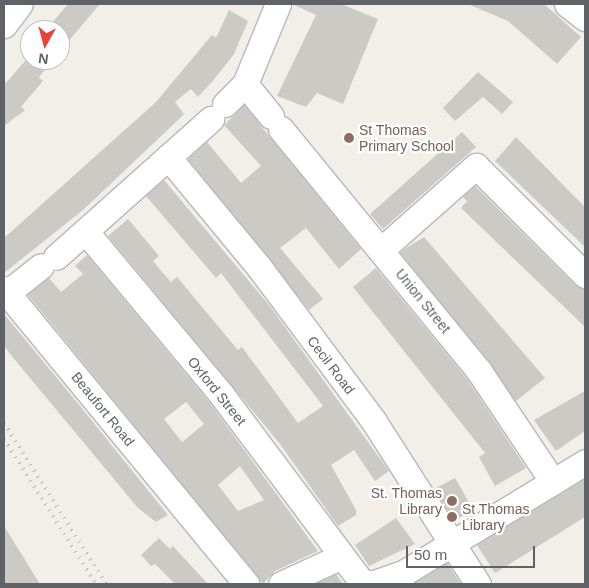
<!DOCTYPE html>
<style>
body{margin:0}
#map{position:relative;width:589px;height:588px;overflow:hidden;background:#f1efe8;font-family:Helvetica,sans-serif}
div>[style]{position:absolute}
.building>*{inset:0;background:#cccac5}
.roads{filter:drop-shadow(1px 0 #b5b8bc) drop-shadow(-1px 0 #b5b8bc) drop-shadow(0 1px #b5b8bc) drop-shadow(0 -1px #b5b8bc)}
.minor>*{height:25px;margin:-12.5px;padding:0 12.5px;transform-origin:12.5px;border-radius:12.5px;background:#fff}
.rail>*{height:4px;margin-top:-2px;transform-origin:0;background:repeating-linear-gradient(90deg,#b6b7b8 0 1px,transparent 0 7px)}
.dots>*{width:14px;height:14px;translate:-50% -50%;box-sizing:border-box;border:2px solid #fff;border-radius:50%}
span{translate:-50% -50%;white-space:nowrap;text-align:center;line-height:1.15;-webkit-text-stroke:4.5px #fff;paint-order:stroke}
.education-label{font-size:14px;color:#785e54}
.left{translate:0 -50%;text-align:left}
.right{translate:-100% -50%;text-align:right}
.street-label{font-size:14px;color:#5f6368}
.frame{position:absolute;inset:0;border:5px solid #5f6368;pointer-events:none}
.north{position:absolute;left:20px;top:20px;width:50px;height:50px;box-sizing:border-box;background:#fff;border:1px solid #bfc1c3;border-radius:50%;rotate:187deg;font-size:14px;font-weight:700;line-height:20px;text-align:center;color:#5f6368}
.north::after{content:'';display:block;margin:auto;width:18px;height:22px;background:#ea4335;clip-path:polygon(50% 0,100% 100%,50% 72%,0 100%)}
.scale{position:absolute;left:406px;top:546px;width:129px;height:22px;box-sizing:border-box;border:2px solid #5f6368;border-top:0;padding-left:6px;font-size:15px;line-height:18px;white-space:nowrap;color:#5f6368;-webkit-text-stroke:4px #fff;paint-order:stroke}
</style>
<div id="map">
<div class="building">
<i style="clip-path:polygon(68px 4px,100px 4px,60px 51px,60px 30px,46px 30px)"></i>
<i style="clip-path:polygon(292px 4px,341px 4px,378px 19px,343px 104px,317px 93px,306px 107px,277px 96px,316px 15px)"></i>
<i style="clip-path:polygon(468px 4px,544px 4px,581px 37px,557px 64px,508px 21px)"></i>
<i style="clip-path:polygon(229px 10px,248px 21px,234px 54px,212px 82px,198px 97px,191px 89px,175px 102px,184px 114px,177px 121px,83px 210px,4px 273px,4px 238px,156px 102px,212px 35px,216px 38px)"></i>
<i style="clip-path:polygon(26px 60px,53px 60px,39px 77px,43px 81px,21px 107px,25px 110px,4px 126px,4px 85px)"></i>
<i style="clip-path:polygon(478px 72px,513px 102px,502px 114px,483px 97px,455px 121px,443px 108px)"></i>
<i style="clip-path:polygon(244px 105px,361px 249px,339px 269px,306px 228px,280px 248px,323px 299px,309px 310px,188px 159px,207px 142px,241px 183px,261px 166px,224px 125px)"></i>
<i style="clip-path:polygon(462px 132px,476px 147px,383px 229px,370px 214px)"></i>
<i style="clip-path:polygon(516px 137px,585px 207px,585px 247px,495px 161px)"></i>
<i style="clip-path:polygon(164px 180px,269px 305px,389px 471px,375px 481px,354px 450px,331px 465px,356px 510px,356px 515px,338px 526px,280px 444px,108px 236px,128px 219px,159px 256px,153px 261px,162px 272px,171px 282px,177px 277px,238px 350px,242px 347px,298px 423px,323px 406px,221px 273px,216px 278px,146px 196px)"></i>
<i style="clip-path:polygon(475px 186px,575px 285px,585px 289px,585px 327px,461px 208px,467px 201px,463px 197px)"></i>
<i style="clip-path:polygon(424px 237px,545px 378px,516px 401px,400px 252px)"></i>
<i style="clip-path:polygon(evenodd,87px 255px,210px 403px,318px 551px,275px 571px,263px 584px,28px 295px,49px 278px,61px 292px,83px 274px,75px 266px,87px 255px,186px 402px,204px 424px,182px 442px,164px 419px,186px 402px,87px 255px,240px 466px,264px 500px,238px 511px,218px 485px,240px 466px)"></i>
<i style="clip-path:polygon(376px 268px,468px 380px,526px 468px,495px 486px,479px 457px,485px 453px,353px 287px)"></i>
<i style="clip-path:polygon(4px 314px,80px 406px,168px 515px,156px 522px,138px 508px,10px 354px,4px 345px)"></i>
<i style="clip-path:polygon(585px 391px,585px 431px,556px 451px,534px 420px)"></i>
<i style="clip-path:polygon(455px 478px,474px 511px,454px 520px,434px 489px)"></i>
<i style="clip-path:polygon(585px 479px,585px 517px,495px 573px,477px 545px)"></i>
<i style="clip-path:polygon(396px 518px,415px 544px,369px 566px,355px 545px)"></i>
<i style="clip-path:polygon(4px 526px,40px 584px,4px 584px)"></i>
<i style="clip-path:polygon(159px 538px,170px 549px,173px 546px,208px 584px,175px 584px,155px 564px,151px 566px,141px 555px)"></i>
<i style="clip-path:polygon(447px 563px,461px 584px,413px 584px)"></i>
<i style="clip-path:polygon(336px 574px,343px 584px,315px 584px)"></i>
</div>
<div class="roads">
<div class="minor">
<i style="left:567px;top:4px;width:23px;rotate:38deg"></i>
<i style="left:4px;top:25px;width:26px;rotate:-53deg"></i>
<i style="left:245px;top:84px;width:41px;rotate:50.9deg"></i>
<i style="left:225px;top:104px;width:28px;rotate:-45deg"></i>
<i style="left:245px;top:84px;width:87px;rotate:-67.6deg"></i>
<i style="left:281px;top:129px;width:313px;rotate:50.7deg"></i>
<i style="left:479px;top:371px;width:133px;rotate:56.3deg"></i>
<i style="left:168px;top:157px;width:143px;rotate:50.4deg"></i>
<i style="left:259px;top:267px;width:191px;rotate:53.3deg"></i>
<i style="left:373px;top:420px;width:195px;rotate:57.4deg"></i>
<i style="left:86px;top:232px;width:211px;rotate:50.2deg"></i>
<i style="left:221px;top:394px;width:234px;rotate:53.2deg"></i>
<i style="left:361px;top:581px;width:10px;rotate:17deg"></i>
<i style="left:371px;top:584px;width:36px;rotate:-19deg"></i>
<i style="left:405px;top:572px;width:211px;rotate:-31.4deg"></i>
<i style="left:381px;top:250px;width:127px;rotate:-41.5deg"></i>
<i style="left:476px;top:166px;width:154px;rotate:45deg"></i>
<i style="left:56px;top:257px;width:208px;rotate:-41.7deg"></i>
<i style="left:4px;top:289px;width:382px;rotate:50.6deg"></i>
<i style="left:7px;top:293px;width:43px;rotate:-38.5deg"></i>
<i style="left:281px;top:584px;width:65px;rotate:-24.6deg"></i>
</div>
</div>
<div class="rail">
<i style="left:4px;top:423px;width:191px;rotate:57.6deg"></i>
<i style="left:4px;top:439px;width:172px;rotate:57.6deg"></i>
</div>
<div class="dots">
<i style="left:349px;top:138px;background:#8d6e63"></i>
<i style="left:452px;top:501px;background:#8d6e63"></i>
<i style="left:452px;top:517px;background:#8d6e63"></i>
</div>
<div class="education-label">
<span class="left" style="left:359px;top:138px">St Thomas<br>Primary School</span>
<span class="right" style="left:442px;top:501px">St. Thomas<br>Library</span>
<span class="left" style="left:462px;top:517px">St Thomas<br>Library</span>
</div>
<div class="street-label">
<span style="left:423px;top:301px;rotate:51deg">Union Street</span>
<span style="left:331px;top:365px;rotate:53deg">Cecil Road</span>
<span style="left:217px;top:391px;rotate:51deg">Oxford Street</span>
<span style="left:103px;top:409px;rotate:51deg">Beaufort Road</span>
</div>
<div class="frame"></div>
<div class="north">N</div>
<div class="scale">50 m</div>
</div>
